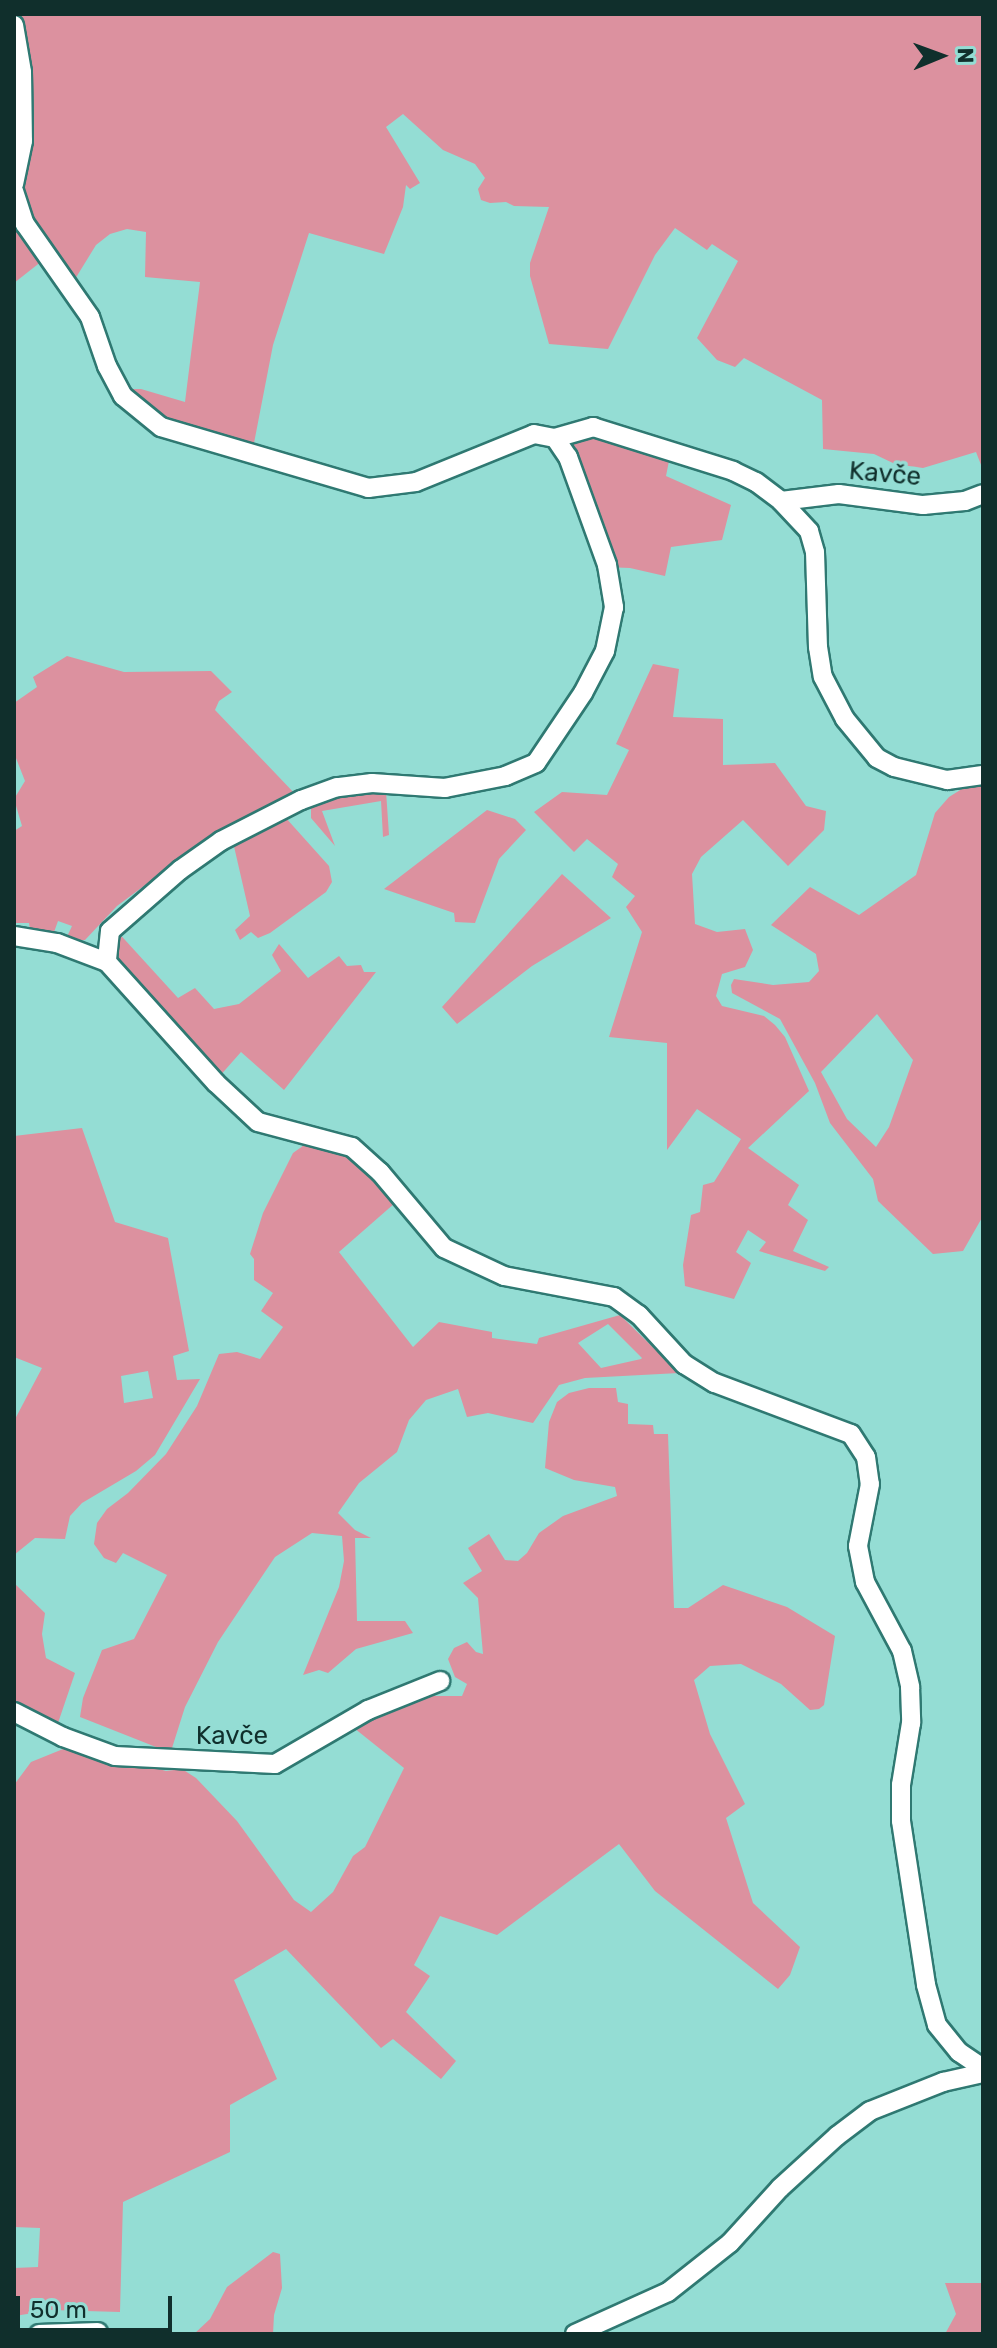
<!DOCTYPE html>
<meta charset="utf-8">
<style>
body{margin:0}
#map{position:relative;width:997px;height:2348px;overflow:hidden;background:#94ddd4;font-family:Rubik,sans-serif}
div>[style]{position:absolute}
.green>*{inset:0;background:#dc919f}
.roads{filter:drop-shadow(2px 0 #2f7972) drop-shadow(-2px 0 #2f7972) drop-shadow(0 2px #2f7972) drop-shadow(0 -2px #2f7972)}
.minor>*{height:18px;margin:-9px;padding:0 9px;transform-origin:9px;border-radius:9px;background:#fff}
span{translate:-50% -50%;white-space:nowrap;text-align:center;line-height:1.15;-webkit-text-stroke:7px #94ddd4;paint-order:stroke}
.street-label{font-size:26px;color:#102f2c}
.frame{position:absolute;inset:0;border:16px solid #102f2c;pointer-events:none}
.north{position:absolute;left:901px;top:16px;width:80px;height:80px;-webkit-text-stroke:6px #94ddd4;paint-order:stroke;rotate:89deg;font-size:22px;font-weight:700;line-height:32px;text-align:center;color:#102f2c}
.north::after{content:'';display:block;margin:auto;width:28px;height:36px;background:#102f2c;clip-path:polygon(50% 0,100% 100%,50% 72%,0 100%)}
.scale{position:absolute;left:16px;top:2296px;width:156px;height:36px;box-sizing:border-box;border:4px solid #102f2c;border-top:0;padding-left:10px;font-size:24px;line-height:28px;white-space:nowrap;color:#102f2c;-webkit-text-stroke:6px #94ddd4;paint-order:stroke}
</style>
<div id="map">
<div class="green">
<i style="clip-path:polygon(15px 14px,983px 14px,983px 470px,976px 452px,923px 468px,895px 464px,874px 454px,823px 449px,822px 400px,744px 358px,735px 367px,717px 360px,697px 338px,738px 261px,712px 244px,707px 250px,675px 228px,655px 255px,608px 349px,549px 344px,530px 276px,530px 263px,549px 207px,514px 206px,506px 202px,490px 203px,481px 200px,478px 189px,485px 178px,475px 164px,443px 150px,403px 114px,386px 127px,420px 183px,410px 189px,406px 185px,403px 207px,384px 254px,309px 233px,273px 345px,254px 443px,192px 429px,161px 418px,126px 389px,141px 389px,185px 402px,200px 282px,145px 277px,146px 232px,127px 229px,110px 234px,96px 245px,72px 284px,20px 198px,18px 45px)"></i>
<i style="clip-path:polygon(14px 220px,42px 261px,14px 283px)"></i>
<i style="clip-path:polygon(579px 436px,598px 436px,669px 461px,666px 476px,731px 505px,722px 540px,671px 547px,665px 576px,630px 568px,605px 567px,570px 445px)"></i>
<i style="clip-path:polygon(67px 656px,124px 672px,211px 671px,232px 692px,219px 701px,215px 710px,297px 796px,229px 828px,192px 850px,117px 906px,85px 940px,65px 941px,72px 926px,58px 921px,53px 935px,30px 930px,29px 923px,14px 923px,14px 831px,22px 826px,14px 799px,25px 781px,14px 753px,14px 703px,37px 687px,33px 677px)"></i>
<i style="clip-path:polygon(653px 664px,679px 669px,673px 717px,723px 719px,723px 765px,775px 763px,806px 806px,826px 811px,824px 830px,788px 866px,743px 820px,701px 857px,692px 874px,695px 924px,717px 932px,745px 929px,753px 950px,745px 967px,722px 974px,716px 996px,722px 1006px,764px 1016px,775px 1025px,785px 1037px,809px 1091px,748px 1148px,799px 1185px,788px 1205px,808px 1220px,793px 1251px,829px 1267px,825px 1271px,759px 1251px,766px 1242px,748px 1230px,736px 1252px,751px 1263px,734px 1299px,685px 1286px,683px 1265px,691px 1215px,700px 1212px,703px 1185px,714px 1182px,741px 1139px,697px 1109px,667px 1150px,667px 1043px,609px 1037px,642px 932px,626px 907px,635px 896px,612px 877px,618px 864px,587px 839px,574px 852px,534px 812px,562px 792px,607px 795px,629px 750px,616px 744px)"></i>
<i style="clip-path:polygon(evenodd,983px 784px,983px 1216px,963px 1251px,933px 1254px,878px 1201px,873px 1179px,830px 1123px,815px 1083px,780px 1019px,732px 993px,731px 985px,734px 979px,773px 985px,809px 982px,819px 971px,816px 954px,771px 925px,810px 887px,859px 915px,916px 875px,935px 813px,949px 797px,965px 787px,983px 784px,877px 1014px,913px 1060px,889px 1127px,876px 1147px,847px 1119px,821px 1072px,877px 1014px)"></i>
<i style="clip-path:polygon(386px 791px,389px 835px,383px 837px,381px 801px,322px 811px,335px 846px,311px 818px,311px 806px,330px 797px)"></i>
<i style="clip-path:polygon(487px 810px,515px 819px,526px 830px,499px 859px,475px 923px,455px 922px,454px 913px,384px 889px)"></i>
<i style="clip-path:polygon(285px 817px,329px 866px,332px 882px,326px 892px,270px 933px,258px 938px,251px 932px,240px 940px,235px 930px,250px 916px,233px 842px)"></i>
<i style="clip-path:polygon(562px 874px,611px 918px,532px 966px,457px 1024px,442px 1007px)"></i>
<i style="clip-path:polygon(115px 929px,178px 998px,195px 988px,214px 1009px,239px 1004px,281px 971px,272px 955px,279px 944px,308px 978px,339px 956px,347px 966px,361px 965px,364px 972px,376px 972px,284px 1090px,241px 1052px,218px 1078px,118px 971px,110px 947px)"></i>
<i style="clip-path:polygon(evenodd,82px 1128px,115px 1222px,168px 1238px,189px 1351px,173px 1356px,177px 1380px,200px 1379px,155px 1455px,136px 1471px,82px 1503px,70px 1516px,65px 1539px,35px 1538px,14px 1555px,14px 1421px,42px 1368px,14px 1357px,14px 1136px,82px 1128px,148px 1371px,153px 1398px,124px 1403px,121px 1376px,148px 1371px)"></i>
<i style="clip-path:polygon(evenodd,307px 1143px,348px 1153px,364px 1166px,395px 1203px,339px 1252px,413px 1347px,439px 1322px,492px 1332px,492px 1338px,537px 1344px,539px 1338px,620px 1315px,679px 1373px,585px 1378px,559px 1385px,533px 1423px,488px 1413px,467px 1417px,458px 1389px,426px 1400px,409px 1420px,397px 1452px,359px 1483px,338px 1513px,355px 1530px,371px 1538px,355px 1538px,357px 1621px,405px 1621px,413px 1633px,356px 1649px,328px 1673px,319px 1670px,303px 1675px,339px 1587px,344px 1561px,342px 1536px,312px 1533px,275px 1557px,218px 1642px,185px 1707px,172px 1748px,156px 1747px,80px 1717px,83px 1698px,102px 1650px,134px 1639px,167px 1575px,123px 1553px,116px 1563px,104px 1558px,94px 1544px,97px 1523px,107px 1509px,128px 1493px,166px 1454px,197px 1406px,219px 1354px,237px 1352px,260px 1359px,283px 1327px,261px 1311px,273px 1293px,254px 1280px,254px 1259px,250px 1254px,263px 1213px,293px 1153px,307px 1143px,608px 1324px,642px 1358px,641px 1359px,601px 1368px,578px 1343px,608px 1324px)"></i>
<i style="clip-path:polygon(589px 1388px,616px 1388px,618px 1402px,628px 1404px,628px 1424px,653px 1425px,654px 1434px,668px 1434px,674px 1608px,688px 1608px,723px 1585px,787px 1607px,835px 1636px,824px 1705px,819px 1709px,810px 1710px,781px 1684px,741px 1664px,710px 1666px,694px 1680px,710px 1734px,745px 1804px,726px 1818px,753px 1903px,800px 1947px,790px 1975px,778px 1989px,655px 1891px,619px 1844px,497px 1935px,440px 1916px,414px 1965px,430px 1976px,406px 2012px,456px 2061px,441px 2079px,393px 2039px,381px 2048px,286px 1949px,234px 1980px,277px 2079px,230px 2105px,230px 2152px,123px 2202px,120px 2312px,51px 2310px,15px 2316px,14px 2323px,14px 2268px,38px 2267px,40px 2228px,14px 2227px,14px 1785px,31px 1762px,73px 1745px,166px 1771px,182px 1769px,196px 1778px,237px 1821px,294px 1900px,311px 1912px,333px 1892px,353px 1856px,365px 1847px,404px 1768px,354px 1728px,426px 1696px,462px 1696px,467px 1684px,455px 1677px,448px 1659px,454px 1648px,467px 1642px,476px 1652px,483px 1654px,478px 1598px,463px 1583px,482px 1571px,468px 1548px,489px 1534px,505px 1560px,518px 1561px,527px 1553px,539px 1533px,563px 1516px,617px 1496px,615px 1487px,574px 1480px,545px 1468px,549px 1422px,557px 1402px,569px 1393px)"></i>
<i style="clip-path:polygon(14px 1583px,45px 1613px,42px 1634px,46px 1658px,75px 1673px,58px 1723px,14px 1701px)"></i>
<i style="clip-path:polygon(273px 2252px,280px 2254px,282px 2288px,274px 2315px,273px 2334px,194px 2334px,210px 2319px,227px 2287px)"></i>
<i style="clip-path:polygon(945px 2283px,983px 2283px,983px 2334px,945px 2334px,956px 2314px)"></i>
</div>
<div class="roads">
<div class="minor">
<i style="left:14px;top:25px;width:48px;rotate:80.3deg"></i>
<i style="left:22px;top:72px;width:69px;rotate:89.2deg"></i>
<i style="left:23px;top:141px;width:44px;rotate:101.8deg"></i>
<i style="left:14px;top:191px;width:35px;rotate:72deg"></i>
<i style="left:25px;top:224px;width:113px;rotate:55deg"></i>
<i style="left:90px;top:317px;width:52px;rotate:70.9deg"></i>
<i style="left:107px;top:366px;width:34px;rotate:62deg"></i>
<i style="left:123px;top:396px;width:49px;rotate:39.2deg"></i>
<i style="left:161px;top:427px;width:216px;rotate:16.4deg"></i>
<i style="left:368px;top:488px;width:48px;rotate:-7.1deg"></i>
<i style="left:416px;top:482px;width:127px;rotate:-22.1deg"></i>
<i style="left:534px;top:434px;width:21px;rotate:11deg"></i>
<i style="left:555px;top:438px;width:23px;rotate:56deg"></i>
<i style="left:568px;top:457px;width:115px;rotate:70.1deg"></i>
<i style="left:607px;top:565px;width:43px;rotate:80.5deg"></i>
<i style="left:614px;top:607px;width:45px;rotate:101.6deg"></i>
<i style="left:605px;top:651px;width:47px;rotate:117.6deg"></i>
<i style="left:583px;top:693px;width:84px;rotate:123.9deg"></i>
<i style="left:536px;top:763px;width:33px;rotate:157deg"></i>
<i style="left:506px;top:776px;width:62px;rotate:168.9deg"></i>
<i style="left:445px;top:788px;width:73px;rotate:-176.1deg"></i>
<i style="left:372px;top:783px;width:35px;rotate:173deg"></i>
<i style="left:337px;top:787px;width:38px;rotate:160deg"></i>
<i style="left:301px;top:800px;width:90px;rotate:152.9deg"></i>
<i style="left:221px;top:841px;width:50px;rotate:144.7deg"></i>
<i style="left:180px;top:870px;width:93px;rotate:138.9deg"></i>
<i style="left:110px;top:931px;width:31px;rotate:96deg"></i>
<i style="left:107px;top:962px;width:163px;rotate:48deg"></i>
<i style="left:216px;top:1083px;width:57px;rotate:42.9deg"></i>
<i style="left:258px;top:1122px;width:97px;rotate:14.9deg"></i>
<i style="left:352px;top:1147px;width:38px;rotate:42deg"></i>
<i style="left:380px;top:1172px;width:99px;rotate:49.9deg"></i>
<i style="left:444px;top:1248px;width:66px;rotate:25deg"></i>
<i style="left:504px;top:1276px;width:112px;rotate:10.8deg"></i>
<i style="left:614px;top:1297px;width:31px;rotate:36deg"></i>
<i style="left:639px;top:1315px;width:67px;rotate:47.4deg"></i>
<i style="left:684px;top:1364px;width:36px;rotate:32deg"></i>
<i style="left:715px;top:1383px;width:145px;rotate:20.6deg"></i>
<i style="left:851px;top:1434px;width:27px;rotate:57deg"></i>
<i style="left:866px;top:1457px;width:27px;rotate:82deg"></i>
<i style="left:870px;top:1484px;width:63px;rotate:101deg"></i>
<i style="left:858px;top:1546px;width:37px;rotate:79deg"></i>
<i style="left:865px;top:1582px;width:78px;rotate:61.8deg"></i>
<i style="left:902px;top:1651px;width:37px;rotate:77deg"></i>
<i style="left:910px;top:1687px;width:36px;rotate:88deg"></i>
<i style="left:911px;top:1723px;width:63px;rotate:99.2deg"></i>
<i style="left:901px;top:1785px;width:36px;rotate:90deg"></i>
<i style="left:901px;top:1821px;width:166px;rotate:81.3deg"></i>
<i style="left:926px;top:1985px;width:41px;rotate:74.6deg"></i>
<i style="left:937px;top:2025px;width:35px;rotate:51deg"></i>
<i style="left:959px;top:2052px;width:29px;rotate:34deg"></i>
<i style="left:555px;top:438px;width:40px;rotate:-16deg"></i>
<i style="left:593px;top:427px;width:147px;rotate:17.4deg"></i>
<i style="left:733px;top:471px;width:25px;rotate:26deg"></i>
<i style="left:756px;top:482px;width:31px;rotate:37deg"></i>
<i style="left:781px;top:501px;width:41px;rotate:47deg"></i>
<i style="left:809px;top:531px;width:22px;rotate:74deg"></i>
<i style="left:815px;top:552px;width:95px;rotate:88.2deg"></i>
<i style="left:818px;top:647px;width:30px;rotate:81deg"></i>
<i style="left:823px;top:677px;width:47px;rotate:62.4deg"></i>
<i style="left:845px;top:719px;width:50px;rotate:50.6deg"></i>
<i style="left:877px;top:758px;width:19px;rotate:28deg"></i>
<i style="left:894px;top:767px;width:55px;rotate:13.8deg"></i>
<i style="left:947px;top:780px;width:36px;rotate:-8deg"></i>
<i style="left:781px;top:501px;width:58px;rotate:-6.9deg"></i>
<i style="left:839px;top:494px;width:85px;rotate:7.5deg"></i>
<i style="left:923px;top:505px;width:42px;rotate:-5.4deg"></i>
<i style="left:965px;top:501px;width:19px;rotate:-21deg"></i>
<i style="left:14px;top:936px;width:44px;rotate:9.2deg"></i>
<i style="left:57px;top:943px;width:53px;rotate:20.8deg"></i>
<i style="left:14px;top:1712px;width:55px;rotate:27deg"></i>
<i style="left:63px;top:1737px;width:55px;rotate:20.1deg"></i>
<i style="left:115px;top:1756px;width:160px;rotate:2.9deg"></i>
<i style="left:275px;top:1764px;width:108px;rotate:-30.1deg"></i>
<i style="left:368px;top:1710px;width:78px;rotate:-21.9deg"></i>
<i style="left:39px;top:2334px;width:59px;rotate:-1.9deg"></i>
<i style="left:575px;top:2334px;width:102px;rotate:-24.3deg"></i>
<i style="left:668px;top:2292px;width:79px;rotate:-38.3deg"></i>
<i style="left:730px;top:2243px;width:74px;rotate:-47.7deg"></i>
<i style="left:780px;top:2188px;width:77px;rotate:-42.4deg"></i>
<i style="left:837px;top:2136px;width:41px;rotate:-37.1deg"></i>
<i style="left:870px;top:2111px;width:79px;rotate:-21.7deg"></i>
<i style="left:943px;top:2082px;width:41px;rotate:-12.7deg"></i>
</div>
</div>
<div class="street-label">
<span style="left:885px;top:474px;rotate:5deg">Kavče</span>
<span style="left:232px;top:1736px">Kavče</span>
</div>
<div class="frame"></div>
<div class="north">N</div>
<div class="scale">50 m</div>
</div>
